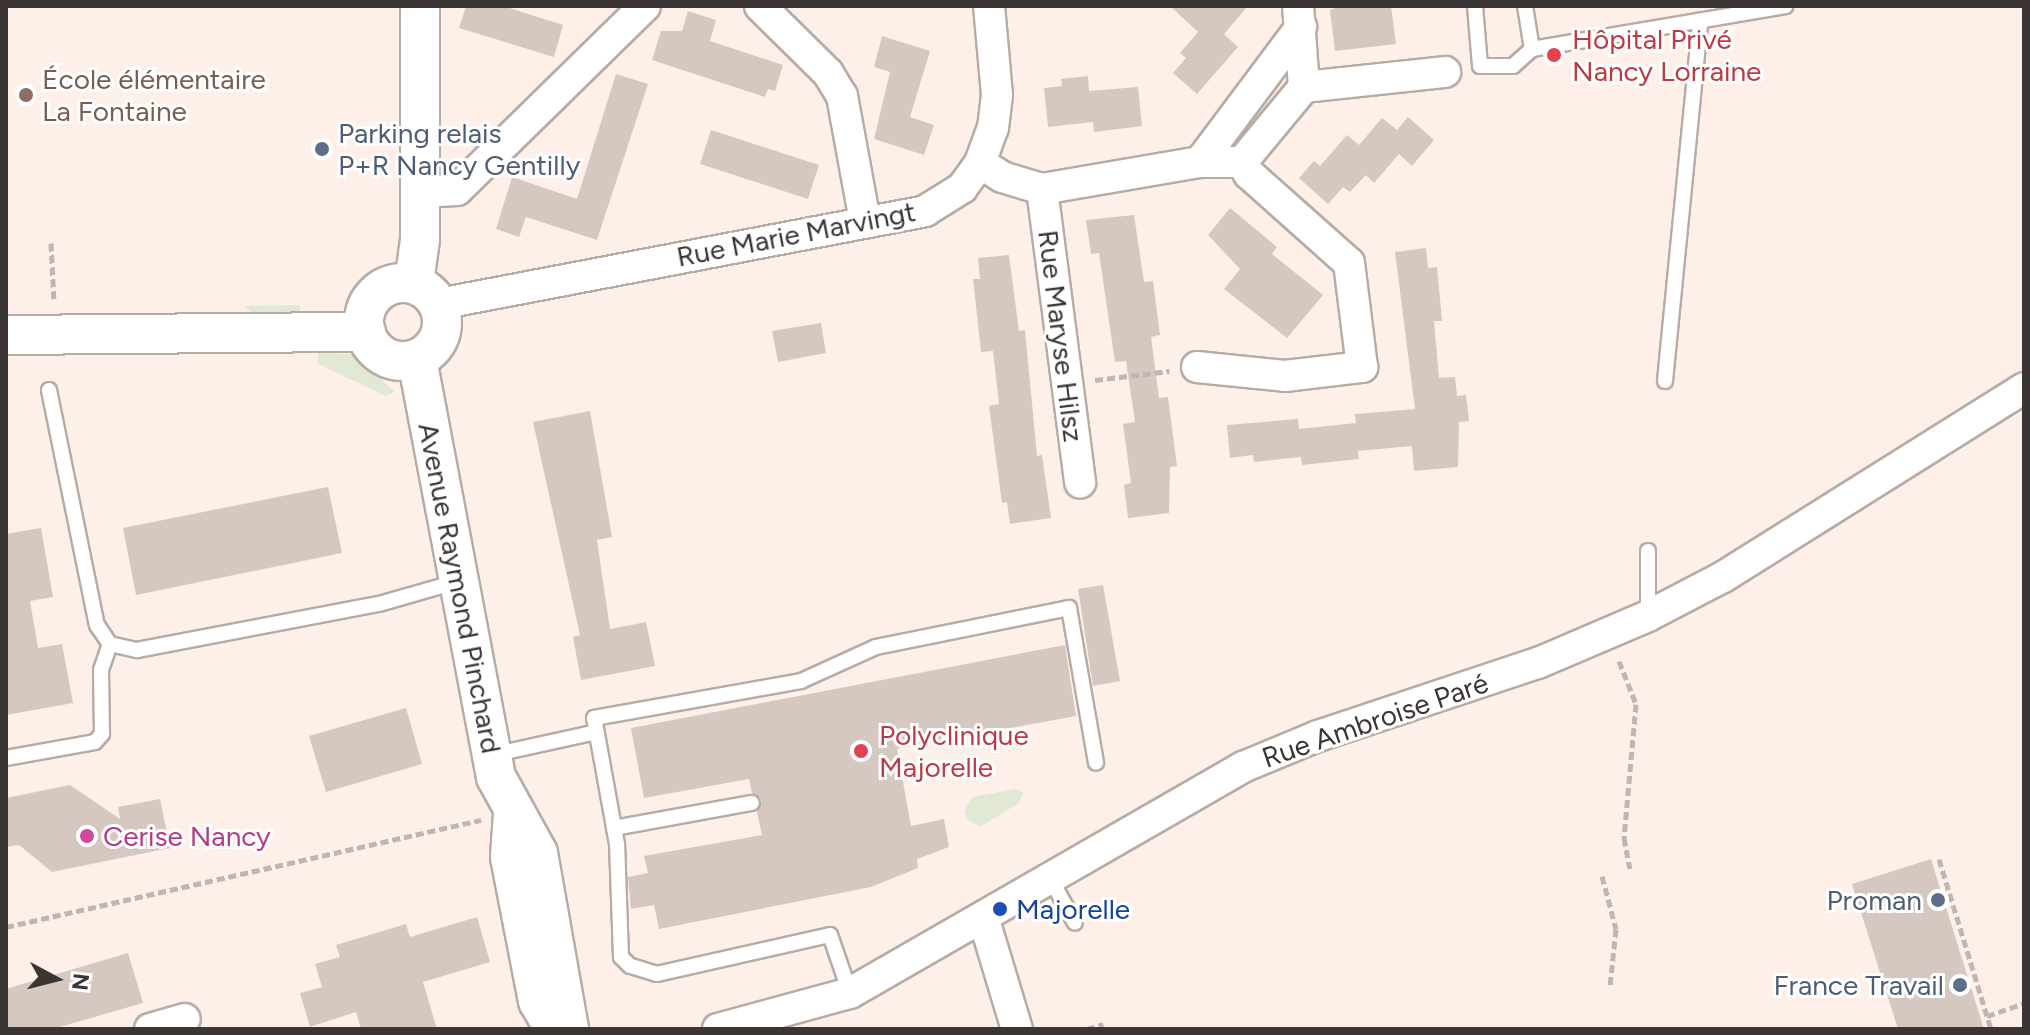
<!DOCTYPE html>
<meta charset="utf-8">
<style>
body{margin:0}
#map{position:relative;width:2030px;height:1035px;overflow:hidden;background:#fef0e9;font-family:Figtree,sans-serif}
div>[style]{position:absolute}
.green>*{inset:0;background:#e1e8d4}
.building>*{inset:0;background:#d5c8c0}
.path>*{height:5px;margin-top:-2.5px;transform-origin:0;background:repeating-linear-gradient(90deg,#c0b5af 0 8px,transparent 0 12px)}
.roads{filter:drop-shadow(2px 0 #b8aba4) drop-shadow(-2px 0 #b8aba4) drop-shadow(0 2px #b8aba4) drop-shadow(0 -2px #b8aba4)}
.service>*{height:14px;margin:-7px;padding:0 7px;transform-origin:7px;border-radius:7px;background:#fff}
.minor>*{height:30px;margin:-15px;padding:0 15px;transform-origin:15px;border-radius:15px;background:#fff}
.tertiary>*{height:38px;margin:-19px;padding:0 19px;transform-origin:19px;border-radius:19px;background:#fff}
.tertiary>.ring{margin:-19px;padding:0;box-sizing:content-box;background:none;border:38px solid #fff;border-radius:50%}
.dots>*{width:22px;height:22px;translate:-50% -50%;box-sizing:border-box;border:4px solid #fff;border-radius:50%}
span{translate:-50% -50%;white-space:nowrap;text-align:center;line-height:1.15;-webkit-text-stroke:6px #fff;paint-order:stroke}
.health-label{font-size:28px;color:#be3a42}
.left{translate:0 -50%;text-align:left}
.education-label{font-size:28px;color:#785e54}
.service-label{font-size:28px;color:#4e5e75}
.right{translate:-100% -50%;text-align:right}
.street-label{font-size:28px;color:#3b3533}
.hotel-label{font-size:28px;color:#b23c85}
.transit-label{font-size:28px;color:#164399}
.frame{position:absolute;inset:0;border:8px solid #3b3533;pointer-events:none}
.north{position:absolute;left:16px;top:939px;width:80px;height:80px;-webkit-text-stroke:6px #fff;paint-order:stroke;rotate:97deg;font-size:22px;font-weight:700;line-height:32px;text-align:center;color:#3b3533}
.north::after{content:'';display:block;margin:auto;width:28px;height:36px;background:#3b3533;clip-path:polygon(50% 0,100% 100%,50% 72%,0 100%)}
</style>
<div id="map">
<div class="green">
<i style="clip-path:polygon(300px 305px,301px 319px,259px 319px,244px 306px)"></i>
<i style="clip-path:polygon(318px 352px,355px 355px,395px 392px,386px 396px,318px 364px)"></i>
<i style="clip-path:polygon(1016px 789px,1023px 793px,1019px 803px,980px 827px,968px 820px,964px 812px,972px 797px)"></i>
</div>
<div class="building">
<i style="clip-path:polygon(466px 6px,503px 6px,563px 25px,554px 57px,459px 28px)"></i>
<i style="clip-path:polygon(1170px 6px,1248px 6px,1224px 34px,1238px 47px,1197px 94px,1173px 73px,1186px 58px,1180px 53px,1198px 32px)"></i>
<i style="clip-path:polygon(1341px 6px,1391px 6px,1396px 44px,1335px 51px,1330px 10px)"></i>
<i style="clip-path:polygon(688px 11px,716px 20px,710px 41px,783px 65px,775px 91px,768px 89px,765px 97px,652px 60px,661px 31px,682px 31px)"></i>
<i style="clip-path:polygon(882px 36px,930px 51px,910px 117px,934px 125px,924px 155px,874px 139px,890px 72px,874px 67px)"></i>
<i style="clip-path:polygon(616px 74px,648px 84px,597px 240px,526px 217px,519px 237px,496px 229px,512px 177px,577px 199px)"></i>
<i style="clip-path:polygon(1088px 76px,1089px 91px,1138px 87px,1142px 126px,1094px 132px,1093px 122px,1048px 127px,1044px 88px,1062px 86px,1061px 79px)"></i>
<i style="clip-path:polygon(1408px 117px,1434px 140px,1412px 166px,1399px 154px,1374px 183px,1366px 175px,1350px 192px,1343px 187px,1328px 204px,1299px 178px,1314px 161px,1320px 166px,1347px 135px,1359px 145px,1382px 118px,1397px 130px)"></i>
<i style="clip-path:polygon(711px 130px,819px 165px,808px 199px,700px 164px)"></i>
<i style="clip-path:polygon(1230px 208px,1277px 247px,1272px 254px,1323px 295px,1287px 338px,1224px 289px,1240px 269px,1208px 235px)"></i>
<i style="clip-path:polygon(1134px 215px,1144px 282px,1153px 281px,1160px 335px,1151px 337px,1159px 398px,1168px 397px,1177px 466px,1170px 467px,1169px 513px,1128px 518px,1124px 485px,1131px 483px,1123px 424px,1135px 422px,1126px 361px,1115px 362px,1099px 253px,1091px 254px,1086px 220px)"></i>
<i style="clip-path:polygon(1426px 248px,1428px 268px,1437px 267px,1442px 321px,1434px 321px,1439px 378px,1455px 377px,1457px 396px,1466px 395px,1469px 421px,1459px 422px,1458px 467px,1414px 471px,1412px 446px,1358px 451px,1359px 459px,1302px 465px,1301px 457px,1254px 462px,1253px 455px,1230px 458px,1227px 425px,1298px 419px,1299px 429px,1356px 423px,1355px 414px,1415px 409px,1395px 252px)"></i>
<i style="clip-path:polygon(1009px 255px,1019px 331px,1025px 330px,1037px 456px,1042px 455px,1051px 518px,1010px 524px,1007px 502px,1002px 503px,989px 406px,999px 404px,993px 351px,981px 352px,973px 279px,980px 279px,978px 258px)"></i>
<i style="clip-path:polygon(821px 323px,826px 353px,778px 362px,772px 331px)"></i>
<i style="clip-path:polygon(590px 411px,612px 537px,597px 540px,610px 629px,646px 622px,655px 666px,581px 680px,573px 637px,580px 635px,533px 422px)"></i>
<i style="clip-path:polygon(328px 487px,342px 553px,136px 595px,123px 528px)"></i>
<i style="clip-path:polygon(41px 528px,53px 597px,30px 601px,38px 648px,62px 644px,73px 703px,6px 715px,6px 534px)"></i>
<i style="clip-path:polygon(1103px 585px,1120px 681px,1093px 686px,1078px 589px)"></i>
<i style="clip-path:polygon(1065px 645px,1076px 716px,897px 749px,911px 826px,944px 819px,949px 847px,917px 859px,918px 868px,871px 887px,659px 929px,654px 905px,631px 909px,628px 877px,648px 873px,644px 856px,762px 835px,757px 812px,762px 800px,752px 793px,749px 779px,644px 798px,631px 728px)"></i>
<i style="clip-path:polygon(406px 708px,422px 764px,326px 792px,309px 736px)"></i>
<i style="clip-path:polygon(70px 785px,120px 819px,118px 807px,160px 799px,170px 848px,52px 872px,19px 845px,6px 847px,6px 798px)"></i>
<i style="clip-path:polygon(1931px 859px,1969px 981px,1984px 1029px,1898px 1029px,1852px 884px)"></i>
<i style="clip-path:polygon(477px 917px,490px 962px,423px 982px,437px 1029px,361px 1029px,356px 1012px,310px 1027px,300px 993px,322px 987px,315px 964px,340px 957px,336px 945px,406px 924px,410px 937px)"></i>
<i style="clip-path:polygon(128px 953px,143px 1003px,53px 1029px,6px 1029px,6px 989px)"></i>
</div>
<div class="path">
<i style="left:51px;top:243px;width:59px;rotate:87.1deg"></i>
<i style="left:1095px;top:380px;width:75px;rotate:-6.9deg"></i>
<i style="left:1619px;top:661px;width:46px;rotate:68.4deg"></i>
<i style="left:1636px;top:704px;width:135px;rotate:95.1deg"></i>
<i style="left:1624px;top:838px;width:31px;rotate:79deg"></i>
<i style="left:1939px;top:859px;width:178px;rotate:73deg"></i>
<i style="left:1602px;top:876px;width:55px;rotate:75.2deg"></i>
<i style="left:1616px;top:929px;width:57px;rotate:96deg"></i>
<i style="left:6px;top:927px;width:487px;rotate:-12.7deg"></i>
<i style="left:1987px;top:1016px;width:39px;rotate:-19deg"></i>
<i style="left:1087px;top:1029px;width:17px;rotate:-17deg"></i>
</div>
<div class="roads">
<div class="service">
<i style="left:1475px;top:6px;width:60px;rotate:85.2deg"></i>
<i style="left:1480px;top:66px;width:33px"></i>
<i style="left:1513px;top:66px;width:25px;rotate:-42deg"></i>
<i style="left:1525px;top:6px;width:44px;rotate:80.8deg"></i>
<i style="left:1532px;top:49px;width:257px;rotate:-9.6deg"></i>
<i style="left:1665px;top:381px;width:362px;rotate:-84.4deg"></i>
<i style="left:49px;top:390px;width:240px;rotate:78.5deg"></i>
<i style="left:97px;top:625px;width:23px;rotate:56deg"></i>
<i style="left:110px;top:644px;width:28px;rotate:13deg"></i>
<i style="left:137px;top:650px;width:246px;rotate:-10.8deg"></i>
<i style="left:379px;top:604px;width:83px;rotate:-16deg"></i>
<i style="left:1648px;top:616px;width:65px;rotate:-90deg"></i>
<i style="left:492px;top:755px;width:107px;rotate:-12.4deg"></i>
<i style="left:6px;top:758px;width:90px;rotate:-10.2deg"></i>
<i style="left:95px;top:742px;width:11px;rotate:-49deg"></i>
<i style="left:102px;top:734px;width:64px;rotate:-90.9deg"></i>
<i style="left:101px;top:670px;width:28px;rotate:-71deg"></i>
<i style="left:614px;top:828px;width:140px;rotate:-10.3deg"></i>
<i style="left:1050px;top:878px;width:51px;rotate:60.9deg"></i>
<i style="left:850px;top:993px;width:61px;rotate:-109deg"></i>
<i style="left:830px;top:935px;width:177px;rotate:167.3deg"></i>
<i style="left:657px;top:974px;width:28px;rotate:-163deg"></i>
<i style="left:630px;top:966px;width:13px;rotate:-135deg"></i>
<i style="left:621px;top:957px;width:113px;rotate:-92deg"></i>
<i style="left:617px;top:844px;width:128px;rotate:-100.3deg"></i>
<i style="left:594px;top:718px;width:210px;rotate:-10.1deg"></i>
<i style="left:801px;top:681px;width:82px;rotate:-24.4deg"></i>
<i style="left:876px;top:647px;width:197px;rotate:-11.4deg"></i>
<i style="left:1069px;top:608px;width:157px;rotate:80.1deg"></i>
</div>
<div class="minor">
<i style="left:760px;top:6px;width:95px;rotate:44.6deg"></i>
<i style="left:828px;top:73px;width:27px;rotate:59deg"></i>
<i style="left:842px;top:96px;width:127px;rotate:79.6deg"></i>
<i style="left:1304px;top:87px;width:142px;rotate:-6.1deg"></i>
<i style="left:1200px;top:162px;width:169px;rotate:-53.2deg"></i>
<i style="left:980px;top:163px;width:26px;rotate:32deg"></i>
<i style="left:1002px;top:177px;width:42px;rotate:16.7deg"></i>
<i style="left:1042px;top:189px;width:160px;rotate:-9.7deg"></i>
<i style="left:1200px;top:162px;width:42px"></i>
<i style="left:1242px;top:162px;width:97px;rotate:-50.4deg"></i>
<i style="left:1304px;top:87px;width:81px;rotate:-94.2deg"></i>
<i style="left:1042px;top:189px;width:296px;rotate:82.6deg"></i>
<i style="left:419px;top:192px;width:38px;rotate:-3deg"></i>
<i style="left:457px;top:190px;width:263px;rotate:-44.4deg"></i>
<i style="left:439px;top:304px;width:495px;rotate:-10.8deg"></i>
<i style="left:925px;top:211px;width:44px;rotate:-31.9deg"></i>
<i style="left:962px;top:188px;width:31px;rotate:-54deg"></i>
<i style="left:980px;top:163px;width:37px;rotate:-70deg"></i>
<i style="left:993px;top:128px;width:33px;rotate:-83deg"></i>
<i style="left:997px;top:95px;width:89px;rotate:-95.1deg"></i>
<i style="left:1197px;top:367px;width:88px;rotate:5.8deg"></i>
<i style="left:1285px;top:376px;width:78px;rotate:-6.7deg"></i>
<i style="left:1362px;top:367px;width:105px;rotate:-97.1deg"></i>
<i style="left:1349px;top:263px;width:134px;rotate:-138.3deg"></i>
<i style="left:1249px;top:174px;width:14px;rotate:-120deg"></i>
<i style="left:984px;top:920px;width:114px;rotate:73.2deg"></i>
<i style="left:150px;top:1029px;width:36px;rotate:-16deg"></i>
<i style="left:718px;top:1029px;width:137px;rotate:-15.3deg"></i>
<i style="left:850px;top:993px;width:453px;rotate:-29.9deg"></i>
<i style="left:1243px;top:767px;width:81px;rotate:-22.5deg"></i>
<i style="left:1318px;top:736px;width:232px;rotate:-18.4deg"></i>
<i style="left:1538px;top:663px;width:120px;rotate:-23.1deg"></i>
<i style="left:1648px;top:616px;width:85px;rotate:-27.5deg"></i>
<i style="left:1723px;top:577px;width:355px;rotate:-32.1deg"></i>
</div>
<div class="tertiary">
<i class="ring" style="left:364px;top:283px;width:40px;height:40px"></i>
<i style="left:414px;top:283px;width:43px;rotate:-82.1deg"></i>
<i style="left:420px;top:240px;width:234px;rotate:-90deg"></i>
<i style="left:6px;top:335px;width:360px;rotate:-0.5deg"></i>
<i style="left:417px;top:359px;width:425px;rotate:79.3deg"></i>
<i style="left:496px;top:777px;width:87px;rotate:61.1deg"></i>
<i style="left:538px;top:853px;width:179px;rotate:80deg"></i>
<i style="left:513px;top:813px;width:44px;rotate:93.9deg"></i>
<i style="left:510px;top:857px;width:147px;rotate:79deg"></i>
<i style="left:538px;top:1001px;width:32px;rotate:60deg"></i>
</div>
</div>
<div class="dots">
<i style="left:1554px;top:55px;background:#e0444e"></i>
<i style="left:26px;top:95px;background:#8d6e63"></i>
<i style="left:322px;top:149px;background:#5c6f8a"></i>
<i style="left:861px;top:751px;background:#e0444e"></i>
<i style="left:87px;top:836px;background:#d1479c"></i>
<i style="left:1938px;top:900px;background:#5c6f8a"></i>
<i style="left:1000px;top:909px;background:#1a4fb4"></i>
<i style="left:1960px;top:985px;background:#5c6f8a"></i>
</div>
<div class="health-label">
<span class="left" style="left:1572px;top:55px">Hôpital Privé<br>Nancy Lorraine</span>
<span class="left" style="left:879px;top:751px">Polyclinique<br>Majorelle</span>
</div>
<div class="education-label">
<span class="left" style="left:42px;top:95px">École élémentaire<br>La Fontaine</span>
</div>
<div class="service-label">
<span class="left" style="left:338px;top:149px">Parking relais<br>P+R Nancy Gentilly</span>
<span class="right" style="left:1922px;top:900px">Proman</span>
<span class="right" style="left:1944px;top:985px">France Travail</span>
</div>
<div class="street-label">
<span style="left:796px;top:234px;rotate:-11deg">Rue Marie Marvingt</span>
<span style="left:1061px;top:336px;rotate:83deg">Rue Maryse Hilsz</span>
<span style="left:460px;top:588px;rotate:79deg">Avenue Raymond Pinchard</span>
<span style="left:1375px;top:720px;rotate:-19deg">Rue Ambroise Paré</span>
</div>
<div class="hotel-label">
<span class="left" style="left:103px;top:836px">Cerise Nancy</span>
</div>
<div class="transit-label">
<span class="left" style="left:1016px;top:909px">Majorelle</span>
</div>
<div class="frame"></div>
<div class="north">N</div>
</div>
